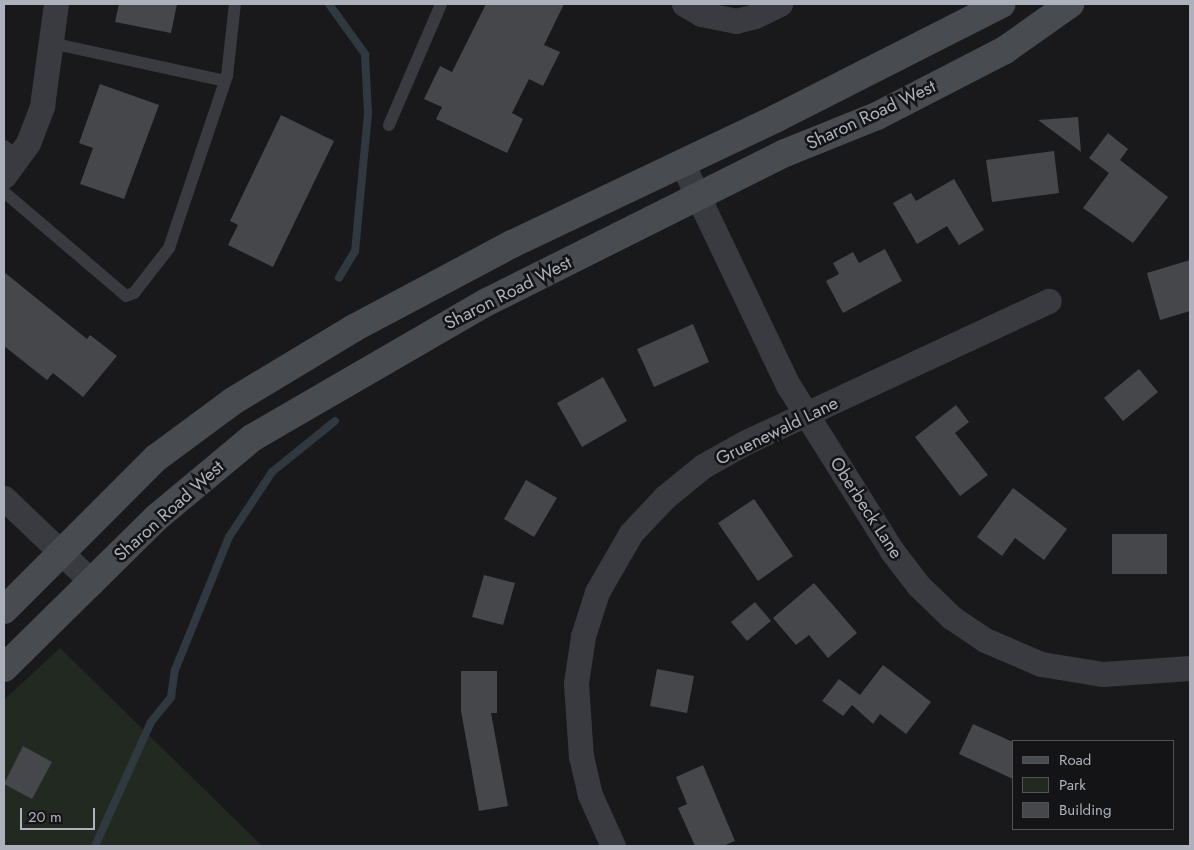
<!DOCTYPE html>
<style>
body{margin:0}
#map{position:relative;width:1194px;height:850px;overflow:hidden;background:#19191b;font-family:Jost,sans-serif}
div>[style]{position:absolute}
.green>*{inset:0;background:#212921}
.stream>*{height:8px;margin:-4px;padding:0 4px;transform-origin:4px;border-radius:4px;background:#2f393f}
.building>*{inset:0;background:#46474b}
.service>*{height:12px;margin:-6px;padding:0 6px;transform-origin:6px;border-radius:6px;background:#3a3b40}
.minor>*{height:25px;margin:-12.5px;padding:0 12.5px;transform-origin:12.5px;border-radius:12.5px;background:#3a3b40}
.secondary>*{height:28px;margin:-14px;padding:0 14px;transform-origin:14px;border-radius:14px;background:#484b50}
span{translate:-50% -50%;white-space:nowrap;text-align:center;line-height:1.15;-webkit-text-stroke:5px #141416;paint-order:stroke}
.street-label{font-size:18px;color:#acb1bb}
.frame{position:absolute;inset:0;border:5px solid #acb1bb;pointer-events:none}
.legend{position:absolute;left:1012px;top:740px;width:162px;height:90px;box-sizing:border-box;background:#141416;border:1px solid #515358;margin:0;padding:6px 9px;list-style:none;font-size:15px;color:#acb1bb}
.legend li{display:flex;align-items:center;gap:10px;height:25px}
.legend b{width:25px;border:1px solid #515358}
.scale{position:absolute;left:20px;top:808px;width:75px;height:22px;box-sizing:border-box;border:2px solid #acb1bb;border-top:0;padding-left:6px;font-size:15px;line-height:18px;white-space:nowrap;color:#acb1bb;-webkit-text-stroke:4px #141416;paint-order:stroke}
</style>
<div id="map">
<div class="green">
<i style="clip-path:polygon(60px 648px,262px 846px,4px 846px,4px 700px)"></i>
</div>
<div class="stream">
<i style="left:329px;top:4px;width:62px;rotate:54.2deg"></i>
<i style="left:365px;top:54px;width:60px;rotate:87.1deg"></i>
<i style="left:368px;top:114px;width:138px;rotate:95.4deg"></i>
<i style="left:355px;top:251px;width:31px;rotate:121deg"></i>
<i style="left:95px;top:846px;width:136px;rotate:-65.7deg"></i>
<i style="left:151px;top:722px;width:32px;rotate:-51deg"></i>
<i style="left:171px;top:697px;width:27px;rotate:-82deg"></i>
<i style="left:175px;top:670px;width:144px;rotate:-67.9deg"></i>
<i style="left:229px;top:537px;width:78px;rotate:-56.5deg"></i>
<i style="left:272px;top:472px;width:81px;rotate:-39deg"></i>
</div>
<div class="building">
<i style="clip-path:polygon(119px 4px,177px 4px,171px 33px,115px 22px)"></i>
<i style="clip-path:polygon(486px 4px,564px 4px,544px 45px,560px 52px,543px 86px,529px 79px,512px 113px,523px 119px,507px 153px,436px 119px,442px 107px,424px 99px,440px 66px,452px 72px)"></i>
<i style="clip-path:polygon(100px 84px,159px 105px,124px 199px,80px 184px,93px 148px,79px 143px)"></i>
<i style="clip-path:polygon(281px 115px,334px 141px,273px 267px,228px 245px,238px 225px,230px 221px)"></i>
<i style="clip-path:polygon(1078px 117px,1081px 152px,1038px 120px)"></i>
<i style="clip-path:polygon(1108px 133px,1128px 149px,1120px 160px,1168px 197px,1133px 243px,1083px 208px,1109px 173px,1089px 158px)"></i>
<i style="clip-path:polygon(1054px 151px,1059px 193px,992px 202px,986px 160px)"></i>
<i style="clip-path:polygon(954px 179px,984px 230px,959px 245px,947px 226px,917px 244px,893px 203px,911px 193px,916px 201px)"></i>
<i style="clip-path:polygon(885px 249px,902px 281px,843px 313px,826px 281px,839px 274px,833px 263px,853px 252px,859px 263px)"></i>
<i style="clip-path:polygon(1190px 260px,1190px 311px,1160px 320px,1147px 273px)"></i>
<i style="clip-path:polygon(4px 272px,87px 339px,90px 335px,117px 356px,83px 397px,53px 373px,47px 380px,4px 346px)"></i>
<i style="clip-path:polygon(693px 324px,709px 362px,654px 387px,637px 349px)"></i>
<i style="clip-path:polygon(1139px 369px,1158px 392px,1123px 421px,1104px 398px)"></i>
<i style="clip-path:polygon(603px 377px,627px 421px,582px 447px,557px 403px)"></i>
<i style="clip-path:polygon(956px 405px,969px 422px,955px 433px,988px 475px,960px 496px,915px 437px)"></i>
<i style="clip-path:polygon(526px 480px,557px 498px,534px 537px,504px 519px)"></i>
<i style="clip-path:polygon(1013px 488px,1067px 529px,1044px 560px,1015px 538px,1002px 556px,977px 537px)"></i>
<i style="clip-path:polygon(754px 499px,793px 556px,758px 581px,718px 523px)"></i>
<i style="clip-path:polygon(1112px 534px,1167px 534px,1167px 574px,1112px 574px)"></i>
<i style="clip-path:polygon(484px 575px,515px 583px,503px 625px,472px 617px)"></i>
<i style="clip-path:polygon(814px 583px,857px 633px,828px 658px,809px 635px,796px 645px,773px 618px)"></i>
<i style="clip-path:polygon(755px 602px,771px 621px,747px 641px,731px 622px)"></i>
<i style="clip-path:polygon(883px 665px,931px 702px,906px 734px,880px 714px,873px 724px,852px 705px,843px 716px,822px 701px,839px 679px,860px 695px)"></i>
<i style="clip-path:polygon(657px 669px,694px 676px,687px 713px,650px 706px)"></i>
<i style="clip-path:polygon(461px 671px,497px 671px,497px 713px,491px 713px,508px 806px,479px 811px,461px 711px)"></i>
<i style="clip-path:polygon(973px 724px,1013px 742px,1013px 779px,959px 754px)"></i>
<i style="clip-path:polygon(23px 746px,52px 762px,32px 799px,4px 784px)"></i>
<i style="clip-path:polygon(703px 765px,735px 841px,723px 846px,695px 846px,678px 808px,687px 804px,676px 777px)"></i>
</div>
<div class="service">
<i style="left:51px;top:43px;width:178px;rotate:12.3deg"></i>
<i style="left:389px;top:125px;width:132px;rotate:-66.7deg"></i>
<i style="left:4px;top:146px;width:19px;rotate:35deg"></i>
<i style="left:4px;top:192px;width:160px;rotate:40.4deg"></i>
<i style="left:126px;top:296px;width:9px;rotate:-21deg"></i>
<i style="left:134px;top:293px;width:57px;rotate:-52.1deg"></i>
<i style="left:169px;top:248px;width:182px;rotate:-71.4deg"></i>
<i style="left:227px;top:76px;width:72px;rotate:-83.7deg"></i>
</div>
<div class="minor">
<i style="left:684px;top:4px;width:20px;rotate:30deg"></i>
<i style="left:701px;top:14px;width:36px;rotate:11deg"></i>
<i style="left:736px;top:21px;width:20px;rotate:-15deg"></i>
<i style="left:755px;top:16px;width:28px;rotate:-26deg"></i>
<i style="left:682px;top:163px;width:246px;rotate:64.5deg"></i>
<i style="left:788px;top:385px;width:196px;rotate:57.9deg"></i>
<i style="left:892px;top:551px;width:44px;rotate:52.4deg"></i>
<i style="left:919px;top:586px;width:45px;rotate:44.1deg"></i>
<i style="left:951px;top:617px;width:41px;rotate:34.1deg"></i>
<i style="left:985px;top:640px;width:61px;rotate:23.2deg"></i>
<i style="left:1041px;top:664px;width:63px;rotate:9.2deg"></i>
<i style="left:1103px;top:674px;width:87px;rotate:-3.9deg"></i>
<i style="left:4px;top:176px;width:41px;rotate:-54deg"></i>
<i style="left:28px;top:143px;width:40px;rotate:-69deg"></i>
<i style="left:42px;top:106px;width:103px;rotate:-82.2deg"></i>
<i style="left:4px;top:498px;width:122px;rotate:43.7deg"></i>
<i style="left:613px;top:846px;width:56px;rotate:-114.3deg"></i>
<i style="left:590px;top:795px;width:39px;rotate:-103deg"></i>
<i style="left:581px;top:757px;width:74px;rotate:-93.9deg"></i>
<i style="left:576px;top:683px;width:48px;rotate:-81.5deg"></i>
<i style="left:583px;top:636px;width:46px;rotate:-72.3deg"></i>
<i style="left:597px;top:592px;width:68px;rotate:-60deg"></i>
<i style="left:631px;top:533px;width:50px;rotate:-46.6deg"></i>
<i style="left:665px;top:497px;width:49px;rotate:-39.2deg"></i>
<i style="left:703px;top:466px;width:49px;rotate:-29.2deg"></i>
<i style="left:746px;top:442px;width:334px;rotate:-25deg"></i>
</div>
<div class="secondary">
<i style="left:4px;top:610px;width:215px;rotate:-45deg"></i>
<i style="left:156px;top:458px;width:96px;rotate:-36.5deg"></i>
<i style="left:233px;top:401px;width:141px;rotate:-31.1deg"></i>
<i style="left:354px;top:328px;width:179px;rotate:-28deg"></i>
<i style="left:512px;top:244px;width:291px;rotate:-25.4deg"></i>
<i style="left:775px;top:119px;width:254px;rotate:-26.9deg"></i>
<i style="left:4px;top:668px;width:214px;rotate:-44.6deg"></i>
<i style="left:156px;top:518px;width:125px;rotate:-39.8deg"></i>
<i style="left:252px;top:438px;width:272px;rotate:-30.1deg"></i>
<i style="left:487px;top:302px;width:333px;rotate:-26.6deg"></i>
<i style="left:785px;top:153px;width:99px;rotate:-21.9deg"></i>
<i style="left:877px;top:116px;width:144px;rotate:-27.3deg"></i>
<i style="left:1005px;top:50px;width:80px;rotate:-35.3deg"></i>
</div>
<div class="street-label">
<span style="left:871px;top:115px;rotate:-25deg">Sharon Road West</span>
<span style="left:508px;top:293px;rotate:-27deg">Sharon Road West</span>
<span style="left:777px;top:431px;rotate:-26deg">Gruenewald Lane</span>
<span style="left:866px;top:508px;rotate:57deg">Oberbeck Lane</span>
<span style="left:169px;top:511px;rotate:-42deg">Sharon Road West</span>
</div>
<div class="frame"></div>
<ul class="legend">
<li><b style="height:6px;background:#484b50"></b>Road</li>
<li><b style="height:14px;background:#212921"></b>Park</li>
<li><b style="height:14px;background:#46474b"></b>Building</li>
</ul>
<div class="scale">20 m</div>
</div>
